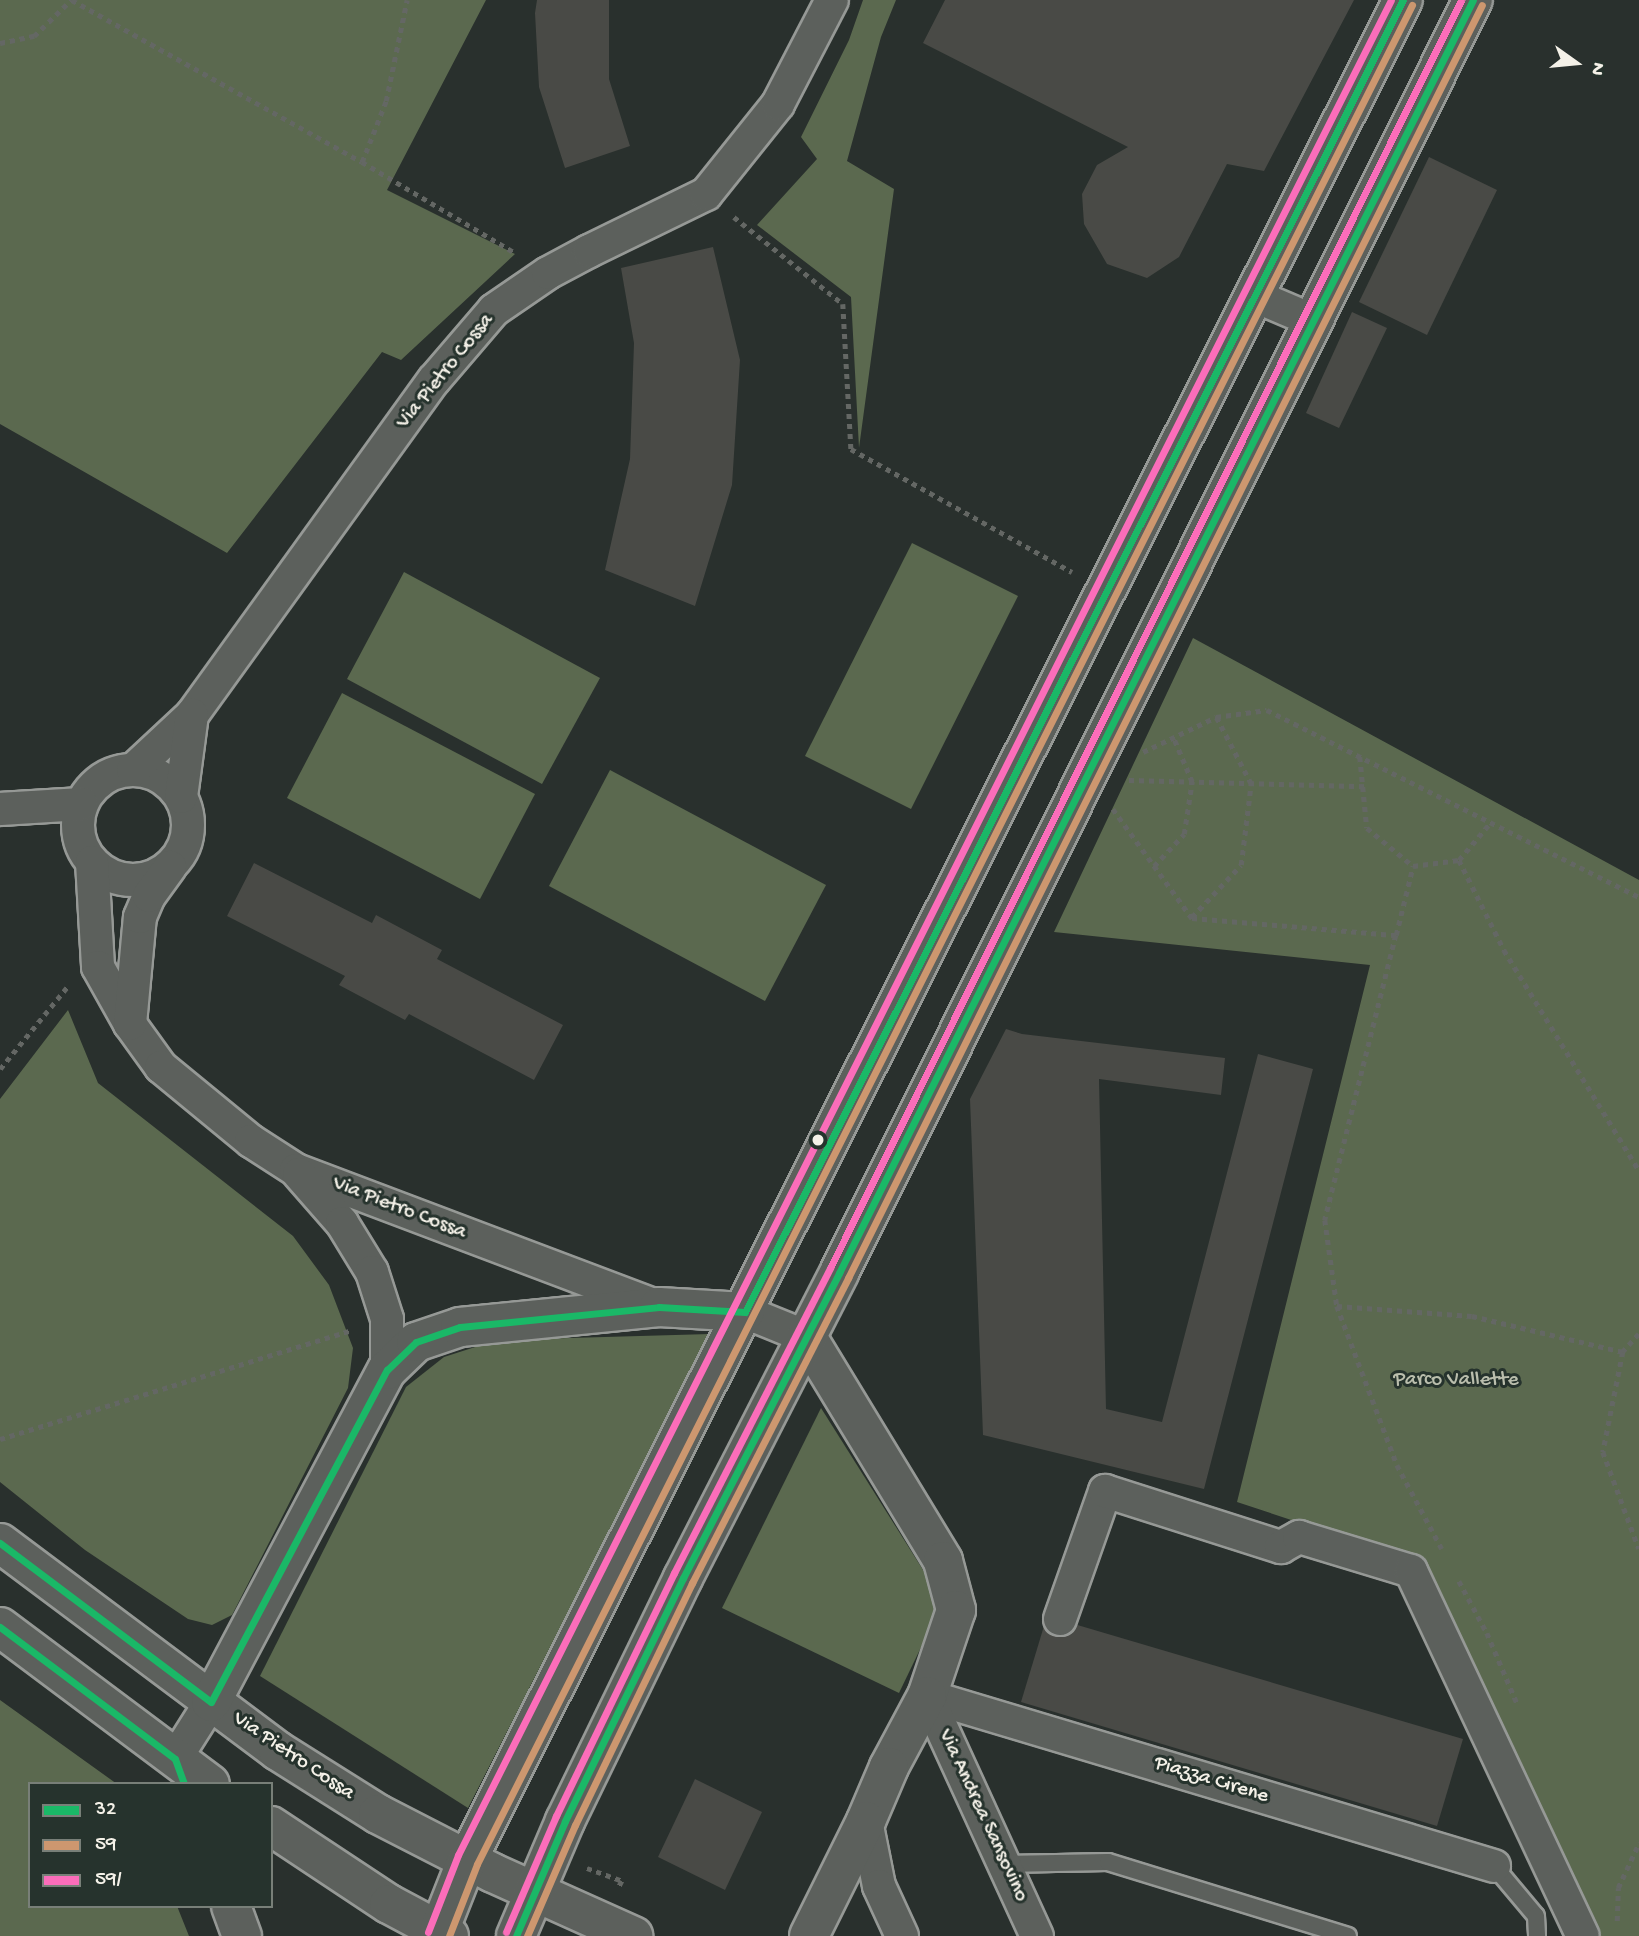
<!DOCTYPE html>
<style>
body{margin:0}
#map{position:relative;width:1639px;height:1936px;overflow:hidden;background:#29302d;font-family:"Gochi Hand",sans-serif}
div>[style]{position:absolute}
.green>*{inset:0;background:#5b694f}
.building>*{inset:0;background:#494a46}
.path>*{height:4.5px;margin-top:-2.25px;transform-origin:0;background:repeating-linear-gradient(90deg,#646764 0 5px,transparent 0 10px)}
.roads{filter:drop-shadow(2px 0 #969996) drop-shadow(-2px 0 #969996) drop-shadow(0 2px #969996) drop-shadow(0 -2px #969996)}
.service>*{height:16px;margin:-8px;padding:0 8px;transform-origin:8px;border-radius:8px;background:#5c605c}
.minor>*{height:32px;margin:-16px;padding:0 16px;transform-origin:16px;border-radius:16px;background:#5c605c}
.minor>.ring{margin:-16px;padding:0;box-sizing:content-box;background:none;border:32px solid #5c605c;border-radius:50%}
.tertiary>*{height:38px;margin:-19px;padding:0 19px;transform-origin:19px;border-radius:19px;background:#5c605c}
.secondary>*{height:38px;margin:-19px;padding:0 19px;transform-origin:19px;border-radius:19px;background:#5c605c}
.bus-1>*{height:7px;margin:-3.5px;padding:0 3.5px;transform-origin:3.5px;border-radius:3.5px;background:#1ab867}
.bus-2>*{height:7px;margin:-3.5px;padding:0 3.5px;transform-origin:3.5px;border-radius:3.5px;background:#cd976f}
.bus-3>*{height:7px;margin:-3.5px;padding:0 3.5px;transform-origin:3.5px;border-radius:3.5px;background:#fb6dba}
.dots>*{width:19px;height:19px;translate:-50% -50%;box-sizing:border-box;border:4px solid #26332d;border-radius:50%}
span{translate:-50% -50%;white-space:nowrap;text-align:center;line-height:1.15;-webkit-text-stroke:6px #26332d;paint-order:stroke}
.street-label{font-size:21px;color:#f4f1e8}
.park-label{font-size:21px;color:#babead}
.legend{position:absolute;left:28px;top:1782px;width:245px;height:126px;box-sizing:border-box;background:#26332d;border:2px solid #787f78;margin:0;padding:9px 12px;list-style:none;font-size:21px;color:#f4f1e8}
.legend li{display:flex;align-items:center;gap:14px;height:35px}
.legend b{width:35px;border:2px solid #787f78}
.north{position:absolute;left:1541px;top:28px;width:70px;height:70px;-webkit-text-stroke:5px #26332d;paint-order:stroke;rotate:105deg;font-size:19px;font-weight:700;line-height:28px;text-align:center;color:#f4f1e8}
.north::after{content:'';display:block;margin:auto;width:24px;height:32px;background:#f4f1e8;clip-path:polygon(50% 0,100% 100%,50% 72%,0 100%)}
</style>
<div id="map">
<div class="green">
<i style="clip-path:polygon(0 0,486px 0,387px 190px,515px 254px,401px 360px,382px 352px,227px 553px,0 424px)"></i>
<i style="clip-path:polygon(863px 0,896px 0,881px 37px,847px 161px,894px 189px,859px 448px,851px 297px,757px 225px,817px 159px,801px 137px,849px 40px)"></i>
<i style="clip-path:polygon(912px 543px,1018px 596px,911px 809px,805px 756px)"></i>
<i style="clip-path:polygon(404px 572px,600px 678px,542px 784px,347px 679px)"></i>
<i style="clip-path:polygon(1193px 638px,1639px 880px,1639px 1936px,1598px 1936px,1421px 1563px,1237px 1502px,1370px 965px,1054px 932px)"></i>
<i style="clip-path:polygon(342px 693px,535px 794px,480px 899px,287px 798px)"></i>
<i style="clip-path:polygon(610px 770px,826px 885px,765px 1001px,549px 886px)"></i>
<i style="clip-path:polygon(68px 1010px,98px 1083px,293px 1236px,329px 1285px,353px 1348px,348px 1388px,232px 1615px,212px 1625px,188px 1619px,85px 1550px,0 1482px,0 1099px)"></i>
<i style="clip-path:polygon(710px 1334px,468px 1808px,260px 1676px,406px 1387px,444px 1357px,497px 1340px)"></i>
<i style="clip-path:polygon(821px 1408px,930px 1581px,938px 1612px,899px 1693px,722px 1608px)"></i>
<i style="clip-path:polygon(0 1700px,117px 1784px,30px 1784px,30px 1906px,177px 1906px,189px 1936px,0 1936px)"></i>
</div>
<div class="building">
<i style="clip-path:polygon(537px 0,609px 0,609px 79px,630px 146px,565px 168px,539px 87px,535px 13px)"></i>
<i style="clip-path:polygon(945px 0,1354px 0,1264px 171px,1227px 164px,1179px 257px,1147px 278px,1107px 264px,1084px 224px,1082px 194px,1097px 165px,1128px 147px,923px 43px)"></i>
<i style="clip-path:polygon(1429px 157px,1497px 190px,1427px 335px,1359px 302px)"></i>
<i style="clip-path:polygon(713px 247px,740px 360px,732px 485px,695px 606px,605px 570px,630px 459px,634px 343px,621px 268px)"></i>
<i style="clip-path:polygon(1352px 312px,1387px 328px,1339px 428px,1306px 413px)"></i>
<i style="clip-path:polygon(254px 863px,372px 923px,376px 915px,442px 950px,437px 959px,563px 1025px,534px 1080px,409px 1014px,405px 1020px,339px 985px,345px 976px,227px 916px)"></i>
<i style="clip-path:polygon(1006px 1029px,1022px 1034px,1225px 1058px,1221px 1095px,1099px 1079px,1106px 1409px,1162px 1422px,1258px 1054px,1313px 1069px,1204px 1489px,983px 1435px,970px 1099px)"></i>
<i style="clip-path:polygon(1047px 1616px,1463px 1739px,1437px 1826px,1021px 1702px)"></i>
<i style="clip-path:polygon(695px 1779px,762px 1812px,725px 1890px,658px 1857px)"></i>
</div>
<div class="path">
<i style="left:72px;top:0;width:332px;rotate:29.2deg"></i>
<i style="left:362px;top:162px;width:178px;rotate:30.7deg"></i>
<i style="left:0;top:43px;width:35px;rotate:-12deg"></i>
<i style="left:34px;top:36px;width:52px;rotate:-44.2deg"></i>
<i style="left:362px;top:162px;width:66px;rotate:-68.5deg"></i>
<i style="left:386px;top:101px;width:103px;rotate:-78.3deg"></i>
<i style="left:734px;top:217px;width:139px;rotate:38.6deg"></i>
<i style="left:843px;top:304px;width:145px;rotate:86.8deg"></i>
<i style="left:851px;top:449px;width:253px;rotate:29.1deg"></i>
<i style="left:1143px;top:752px;width:81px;rotate:-25.6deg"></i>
<i style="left:1216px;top:717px;width:51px;rotate:-7.8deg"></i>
<i style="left:1267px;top:710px;width:416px;rotate:26.7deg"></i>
<i style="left:1360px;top:757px;width:71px;rotate:84.4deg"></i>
<i style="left:1367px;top:828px;width:60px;rotate:39.6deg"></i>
<i style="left:1413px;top:866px;width:46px;rotate:-7.4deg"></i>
<i style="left:1459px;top:860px;width:50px;rotate:-49.9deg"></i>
<i style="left:1129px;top:780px;width:236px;rotate:1.5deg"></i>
<i style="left:1113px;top:809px;width:135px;rotate:54.1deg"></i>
<i style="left:1192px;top:918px;width:205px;rotate:4.8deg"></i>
<i style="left:1396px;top:935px;width:294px;rotate:104deg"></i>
<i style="left:1325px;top:1220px;width:87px;rotate:82.1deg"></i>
<i style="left:1337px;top:1306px;width:170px;rotate:69.3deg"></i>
<i style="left:1397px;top:1465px;width:95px;rotate:61.8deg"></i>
<i style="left:1459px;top:860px;width:101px;rotate:63.4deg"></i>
<i style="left:1504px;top:950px;width:258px;rotate:58.5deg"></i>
<i style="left:1154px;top:866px;width:44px;rotate:-46.8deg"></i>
<i style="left:1184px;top:834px;width:53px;rotate:-81.3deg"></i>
<i style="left:1192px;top:782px;width:49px;rotate:-112.9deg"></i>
<i style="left:1192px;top:917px;width:71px;rotate:-46.7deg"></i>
<i style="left:1241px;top:865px;width:82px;rotate:-83deg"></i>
<i style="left:1251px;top:784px;width:76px;rotate:-117.6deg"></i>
<i style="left:1396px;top:935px;width:71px;rotate:-76.2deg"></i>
<i style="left:0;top:1069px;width:107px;rotate:-50.7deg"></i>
<i style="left:1337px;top:1306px;width:135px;rotate:4.2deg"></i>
<i style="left:1472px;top:1316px;width:155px;rotate:13.4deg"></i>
<i style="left:1639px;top:1334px;width:24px;rotate:132deg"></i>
<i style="left:1623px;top:1352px;width:102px;rotate:101.3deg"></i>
<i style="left:1603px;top:1452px;width:103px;rotate:69.6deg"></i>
<i style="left:0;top:1439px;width:369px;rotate:-17.2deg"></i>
<i style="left:1459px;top:1581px;width:59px;rotate:61.7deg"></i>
<i style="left:1487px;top:1633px;width:76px;rotate:66.8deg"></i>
<i style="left:587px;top:1868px;width:37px;rotate:20deg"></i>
<i style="left:622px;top:1881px;width:7px;rotate:117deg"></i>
<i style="left:1617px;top:1921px;width:33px;rotate:-88deg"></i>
<i style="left:1618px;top:1888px;width:50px;rotate:-65deg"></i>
</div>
<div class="roads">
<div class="service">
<i style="left:1004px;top:1864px;width:104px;rotate:-1.1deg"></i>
<i style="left:1108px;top:1862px;width:251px;rotate:17.1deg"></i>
<i style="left:1494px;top:1866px;width:65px;rotate:50deg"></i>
<i style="left:1536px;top:1916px;width:20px;rotate:87deg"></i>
</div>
<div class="minor">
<i style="left:1255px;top:296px;width:64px;rotate:23deg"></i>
<i class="ring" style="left:78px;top:770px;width:78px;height:78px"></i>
<i style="left:133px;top:770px;width:81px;rotate:-43deg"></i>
<i style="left:192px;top:715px;width:413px;rotate:-54.2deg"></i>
<i style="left:434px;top:380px;width:92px;rotate:-49.4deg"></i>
<i style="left:494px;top:310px;width:65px;rotate:-34.4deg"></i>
<i style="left:548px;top:273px;width:47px;rotate:-28.2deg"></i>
<i style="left:589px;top:251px;width:130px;rotate:-26deg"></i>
<i style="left:706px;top:194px;width:115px;rotate:-51.3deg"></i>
<i style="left:778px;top:104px;width:117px;rotate:-62.6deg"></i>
<i style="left:181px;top:797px;width:83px;rotate:-82.4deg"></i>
<i style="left:0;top:809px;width:82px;rotate:-3.5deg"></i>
<i style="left:92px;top:862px;width:105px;rotate:86.7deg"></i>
<i style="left:98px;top:967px;width:65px;rotate:60.7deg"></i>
<i style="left:130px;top:1024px;width:53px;rotate:54.2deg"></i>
<i style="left:161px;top:1067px;width:117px;rotate:39.4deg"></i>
<i style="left:251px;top:1141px;width:54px;rotate:32.8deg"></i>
<i style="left:296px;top:1170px;width:387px;rotate:20.7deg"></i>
<i style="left:130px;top:1024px;width:107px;rotate:-84.7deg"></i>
<i style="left:140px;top:917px;width:23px;rotate:-67deg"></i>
<i style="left:149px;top:896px;width:36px;rotate:-54deg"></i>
<i style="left:299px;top:1174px;width:65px;rotate:48.7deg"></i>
<i style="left:342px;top:1223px;width:57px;rotate:58.5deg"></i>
<i style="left:372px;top:1272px;width:49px;rotate:72.3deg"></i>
<i style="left:387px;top:1319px;width:51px;rotate:90deg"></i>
<i style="left:745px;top:1312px;width:67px;rotate:22deg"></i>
<i style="left:1060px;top:1619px;width:136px;rotate:-70.6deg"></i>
<i style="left:1105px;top:1491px;width:185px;rotate:17.7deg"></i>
<i style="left:1281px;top:1547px;width:21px;rotate:-29deg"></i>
<i style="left:1299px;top:1537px;width:117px;rotate:16.9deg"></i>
<i style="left:1411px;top:1571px;width:403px;rotate:64.8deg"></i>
<i style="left:927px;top:1696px;width:592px;rotate:16.69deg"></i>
<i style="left:927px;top:1696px;width:264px;rotate:65.4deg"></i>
<i style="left:175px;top:1759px;width:67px;rotate:-57.7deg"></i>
<i style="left:866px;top:1821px;width:66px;rotate:78.7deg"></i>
<i style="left:879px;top:1886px;width:55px;rotate:65.3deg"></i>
</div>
<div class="tertiary">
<i style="left:231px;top:1906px;width:32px;rotate:70deg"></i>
</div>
<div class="secondary">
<i style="left:807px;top:1337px;width:262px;rotate:58.7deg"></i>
<i style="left:943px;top:1561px;width:51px;rotate:75.1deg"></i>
<i style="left:956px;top:1610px;width:91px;rotate:108.6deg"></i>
<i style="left:927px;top:1696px;width:81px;rotate:118.2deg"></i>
<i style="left:889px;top:1767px;width:59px;rotate:113.1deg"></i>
<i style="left:866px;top:1821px;width:128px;rotate:116.4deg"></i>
<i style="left:0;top:1543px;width:347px;rotate:36.8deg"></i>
<i style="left:278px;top:1751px;width:118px;rotate:32.2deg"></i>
<i style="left:378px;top:1814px;width:129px;rotate:27.2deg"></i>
<i style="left:493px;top:1873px;width:154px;rotate:24.2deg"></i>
<i style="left:0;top:1627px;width:262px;rotate:36.8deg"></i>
<i style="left:211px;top:1702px;width:376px;rotate:-62.1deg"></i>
<i style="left:387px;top:1370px;width:40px;rotate:-44deg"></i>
<i style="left:416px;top:1342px;width:46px;rotate:-18.8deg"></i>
<i style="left:460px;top:1327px;width:200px;rotate:-5.7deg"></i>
<i style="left:659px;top:1307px;width:86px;rotate:3.3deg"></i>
<i style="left:271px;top:1826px;width:141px;rotate:33.5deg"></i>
<i style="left:389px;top:1904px;width:68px;rotate:28.1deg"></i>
<i style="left:439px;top:1931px;width:76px;rotate:-68.5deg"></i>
<i style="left:467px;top:1860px;width:2082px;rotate:-63.29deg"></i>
<i style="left:516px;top:1936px;width:125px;rotate:-66.9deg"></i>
<i style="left:565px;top:1821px;width:270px;rotate:-64.1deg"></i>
<i style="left:683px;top:1578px;width:343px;rotate:-62.9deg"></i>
<i style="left:839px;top:1273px;width:1422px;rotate:-63.53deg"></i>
</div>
</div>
<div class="bus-1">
<i style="left:0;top:1543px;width:264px;rotate:37deg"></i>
<i style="left:211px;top:1702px;width:376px;rotate:-62.1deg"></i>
<i style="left:387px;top:1370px;width:40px;rotate:-44deg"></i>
<i style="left:416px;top:1342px;width:46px;rotate:-18.8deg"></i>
<i style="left:460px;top:1327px;width:200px;rotate:-5.7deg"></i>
<i style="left:659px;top:1307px;width:86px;rotate:3.3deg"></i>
<i style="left:745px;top:1312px;width:1468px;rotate:-63.37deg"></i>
<i style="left:0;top:1627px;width:219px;rotate:37deg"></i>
<i style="left:175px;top:1759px;width:27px;rotate:70deg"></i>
<i style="left:516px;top:1936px;width:125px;rotate:-66.9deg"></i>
<i style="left:565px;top:1821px;width:270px;rotate:-64.1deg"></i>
<i style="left:683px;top:1578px;width:343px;rotate:-62.9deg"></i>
<i style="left:839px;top:1273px;width:1422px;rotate:-63.53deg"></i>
</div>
<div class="bus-2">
<i style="left:449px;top:1936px;width:77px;rotate:-68.7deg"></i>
<i style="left:477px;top:1864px;width:2081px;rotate:-63.3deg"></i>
<i style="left:527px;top:1936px;width:121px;rotate:-66.6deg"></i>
<i style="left:575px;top:1825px;width:269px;rotate:-64.2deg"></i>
<i style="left:692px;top:1583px;width:343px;rotate:-62.9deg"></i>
<i style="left:848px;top:1278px;width:1422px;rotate:-63.53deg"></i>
</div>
<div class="bus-3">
<i style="left:428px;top:1932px;width:83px;rotate:-68.7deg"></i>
<i style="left:458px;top:1855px;width:2076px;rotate:-63.3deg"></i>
<i style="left:506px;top:1932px;width:126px;rotate:-66.7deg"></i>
<i style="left:556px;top:1816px;width:270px;rotate:-64.1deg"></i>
<i style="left:674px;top:1573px;width:343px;rotate:-62.9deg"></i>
<i style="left:830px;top:1268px;width:1416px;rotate:-63.54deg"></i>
</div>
<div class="dots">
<i style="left:818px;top:1140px;background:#f4f1e8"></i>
</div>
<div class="street-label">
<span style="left:446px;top:372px;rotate:-51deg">Via Pietro Cossa</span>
<span style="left:399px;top:1209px;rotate:21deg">Via Pietro Cossa</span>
<span style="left:293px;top:1757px;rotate:34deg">Via Pietro Cossa</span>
<span style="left:1211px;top:1781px;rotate:17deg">Piazza Cirene</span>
<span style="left:982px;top:1816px;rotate:65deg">Via Andrea Sansovino</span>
</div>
<div class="park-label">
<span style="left:1456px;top:1381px">Parco Vallette</span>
</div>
<ul class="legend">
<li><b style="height:9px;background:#1ab867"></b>32</li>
<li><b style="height:9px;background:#cd976f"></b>59</li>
<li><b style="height:9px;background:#fb6dba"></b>59/</li>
</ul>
<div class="north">N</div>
</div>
